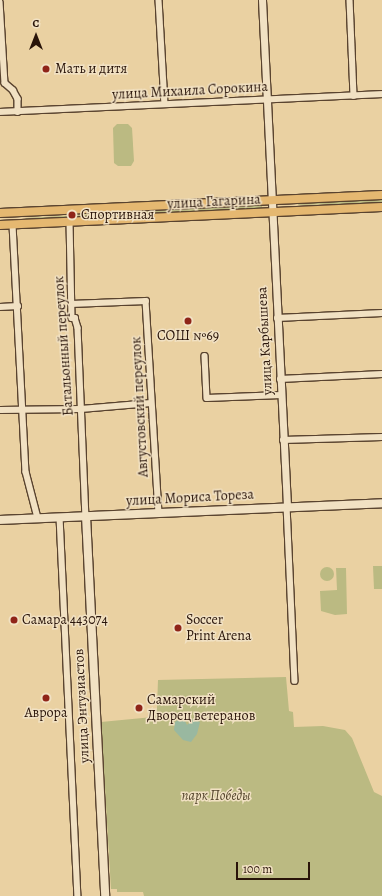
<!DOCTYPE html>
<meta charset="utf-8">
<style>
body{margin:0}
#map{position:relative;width:382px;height:896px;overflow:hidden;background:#ead1a2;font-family:Alegreya,serif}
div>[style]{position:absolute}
.green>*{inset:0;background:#bbba82}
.round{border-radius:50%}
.water>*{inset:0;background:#99b8a0}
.roads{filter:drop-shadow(1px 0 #59432f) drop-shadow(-1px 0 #59432f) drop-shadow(0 1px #59432f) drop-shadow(0 -1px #59432f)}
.minor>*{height:5.5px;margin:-2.75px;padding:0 2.75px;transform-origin:2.75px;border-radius:2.75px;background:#f1e1c3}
.tertiary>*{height:7px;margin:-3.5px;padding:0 3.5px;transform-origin:3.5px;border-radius:3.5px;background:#f1e1c3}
.secondary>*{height:8px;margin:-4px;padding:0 4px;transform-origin:4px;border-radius:4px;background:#f1e1c3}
.primary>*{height:8px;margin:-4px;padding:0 4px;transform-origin:4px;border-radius:4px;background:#e5b871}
.dots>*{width:11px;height:11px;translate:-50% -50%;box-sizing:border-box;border:2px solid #f1e1c3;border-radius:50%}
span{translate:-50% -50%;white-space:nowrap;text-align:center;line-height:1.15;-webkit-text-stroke:3px #f1e1c3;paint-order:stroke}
.poi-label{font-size:14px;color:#291409}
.left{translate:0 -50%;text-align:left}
.street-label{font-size:14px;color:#291409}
.park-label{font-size:14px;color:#55462d;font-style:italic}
.north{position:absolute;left:16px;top:16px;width:40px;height:40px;-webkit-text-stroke:3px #f1e1c3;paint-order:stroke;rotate:0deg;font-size:11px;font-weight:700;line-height:16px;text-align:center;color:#291409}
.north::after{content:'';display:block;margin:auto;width:14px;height:18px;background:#291409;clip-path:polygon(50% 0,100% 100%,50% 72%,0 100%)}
.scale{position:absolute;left:236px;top:862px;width:74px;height:18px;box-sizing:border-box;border:2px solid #291409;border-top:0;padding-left:5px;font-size:12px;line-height:14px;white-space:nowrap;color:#291409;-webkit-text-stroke:3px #f1e1c3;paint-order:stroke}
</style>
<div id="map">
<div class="green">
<i style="clip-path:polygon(117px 124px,128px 124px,132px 128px,134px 161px,131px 166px,118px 166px,114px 163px,113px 128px)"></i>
<i style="clip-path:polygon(382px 199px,382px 203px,298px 205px,299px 203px)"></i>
<i style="clip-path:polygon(262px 205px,262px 209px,27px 220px,25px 218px)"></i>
<i style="clip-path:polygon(373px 566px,382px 566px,382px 589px,374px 589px)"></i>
<i class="round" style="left:320px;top:567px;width:14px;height:14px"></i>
<i style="clip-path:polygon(336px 568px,346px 568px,347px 614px,335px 615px,321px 611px,320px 591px,337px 590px)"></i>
<i style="clip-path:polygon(286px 677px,289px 711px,293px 712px,294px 727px,323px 726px,345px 730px,352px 738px,374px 792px,382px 796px,382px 896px,144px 896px,143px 892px,117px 892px,117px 889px,111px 889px,101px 722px,153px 717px,157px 708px,158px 680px)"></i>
</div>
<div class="water">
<i style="clip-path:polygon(183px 717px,187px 725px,193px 719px,200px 722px,197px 734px,191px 742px,183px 740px,174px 730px,175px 722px)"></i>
</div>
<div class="roads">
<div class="minor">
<i style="left:159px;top:0;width:104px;rotate:86.7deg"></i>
<i style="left:350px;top:0;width:96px;rotate:87.6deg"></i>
<i style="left:0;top:2px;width:81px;rotate:86.5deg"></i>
<i style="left:5px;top:83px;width:11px;rotate:41deg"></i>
<i style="left:13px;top:90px;width:10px;rotate:61deg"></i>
<i style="left:18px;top:99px;width:13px;rotate:90deg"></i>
<i style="left:0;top:112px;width:382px;rotate:-2.7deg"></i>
<i style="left:70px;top:222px;width:96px;rotate:88.8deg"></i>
<i style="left:72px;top:318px;width:3px"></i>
<i style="left:75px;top:318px;width:10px;rotate:73deg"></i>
<i style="left:78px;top:328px;width:188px;rotate:87.6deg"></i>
<i style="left:13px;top:225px;width:247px;rotate:87deg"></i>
<i style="left:26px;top:472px;width:48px;rotate:75.4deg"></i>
<i style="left:71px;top:304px;width:75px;rotate:-2.3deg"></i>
<i style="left:146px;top:301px;width:211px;rotate:86.5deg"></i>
<i style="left:0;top:307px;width:18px;rotate:-3deg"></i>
<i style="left:277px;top:318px;width:105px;rotate:-2.7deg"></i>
<i style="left:205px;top:356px;width:42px;rotate:87.3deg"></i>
<i style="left:207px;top:398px;width:74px;rotate:-2.3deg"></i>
<i style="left:280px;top:379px;width:102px;rotate:-2.8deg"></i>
<i style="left:0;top:410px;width:81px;rotate:-0.7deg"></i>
<i style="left:81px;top:409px;width:70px;rotate:-4.9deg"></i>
<i style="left:283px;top:440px;width:99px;rotate:-1.7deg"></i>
<i style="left:287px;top:506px;width:175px;rotate:87.4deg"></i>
<i style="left:60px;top:517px;width:379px;rotate:87.3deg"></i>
</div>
<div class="tertiary">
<i style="left:262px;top:0;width:507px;rotate:87.17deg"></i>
</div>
<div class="secondary">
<i style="left:86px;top:516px;width:380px;rotate:87.1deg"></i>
<i style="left:0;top:520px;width:382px;rotate:-2.5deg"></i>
</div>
<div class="primary">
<i style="left:0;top:213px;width:382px;rotate:-2.7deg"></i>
<i style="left:0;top:225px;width:382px;rotate:-2.7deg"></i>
</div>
</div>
<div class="dots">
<i style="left:46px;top:69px;background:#8f2418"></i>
<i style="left:72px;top:215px;background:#8f2418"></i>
<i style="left:188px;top:321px;background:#8f2418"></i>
<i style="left:14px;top:620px;background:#8f2418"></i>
<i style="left:178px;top:628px;background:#8f2418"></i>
<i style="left:46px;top:698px;background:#8f2418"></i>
<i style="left:139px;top:708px;background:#8f2418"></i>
</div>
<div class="poi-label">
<span class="left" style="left:55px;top:69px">Мать и дитя</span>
<span class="left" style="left:81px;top:215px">Спортивная</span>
<span style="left:188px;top:336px">СОШ №69</span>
<span class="left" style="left:22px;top:620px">Самара 443074</span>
<span class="left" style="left:186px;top:628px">Soccer<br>Print Arena</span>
<span class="left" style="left:147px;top:708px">Самарский<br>Дворец ветеранов</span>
<span style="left:46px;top:713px">Аврора</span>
</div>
<div class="street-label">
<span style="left:190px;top:91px;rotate:-3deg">улица Михаила Сорокина</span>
<span style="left:214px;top:202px;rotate:-3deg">улица Гагарина</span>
<span style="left:265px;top:341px;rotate:-93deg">улица Карбышева</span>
<span style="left:64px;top:346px;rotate:-94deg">Батальонный переулок</span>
<span style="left:140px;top:407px;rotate:-93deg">Августовский переулок</span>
<span style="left:190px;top:498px;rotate:-3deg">улица Мориса Тореза</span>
<span style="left:82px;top:706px;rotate:-93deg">улица Энтузиастов</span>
</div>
<div class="park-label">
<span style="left:216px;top:796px">парк Победы</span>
</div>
<div class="north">С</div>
<div class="scale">100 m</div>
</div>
